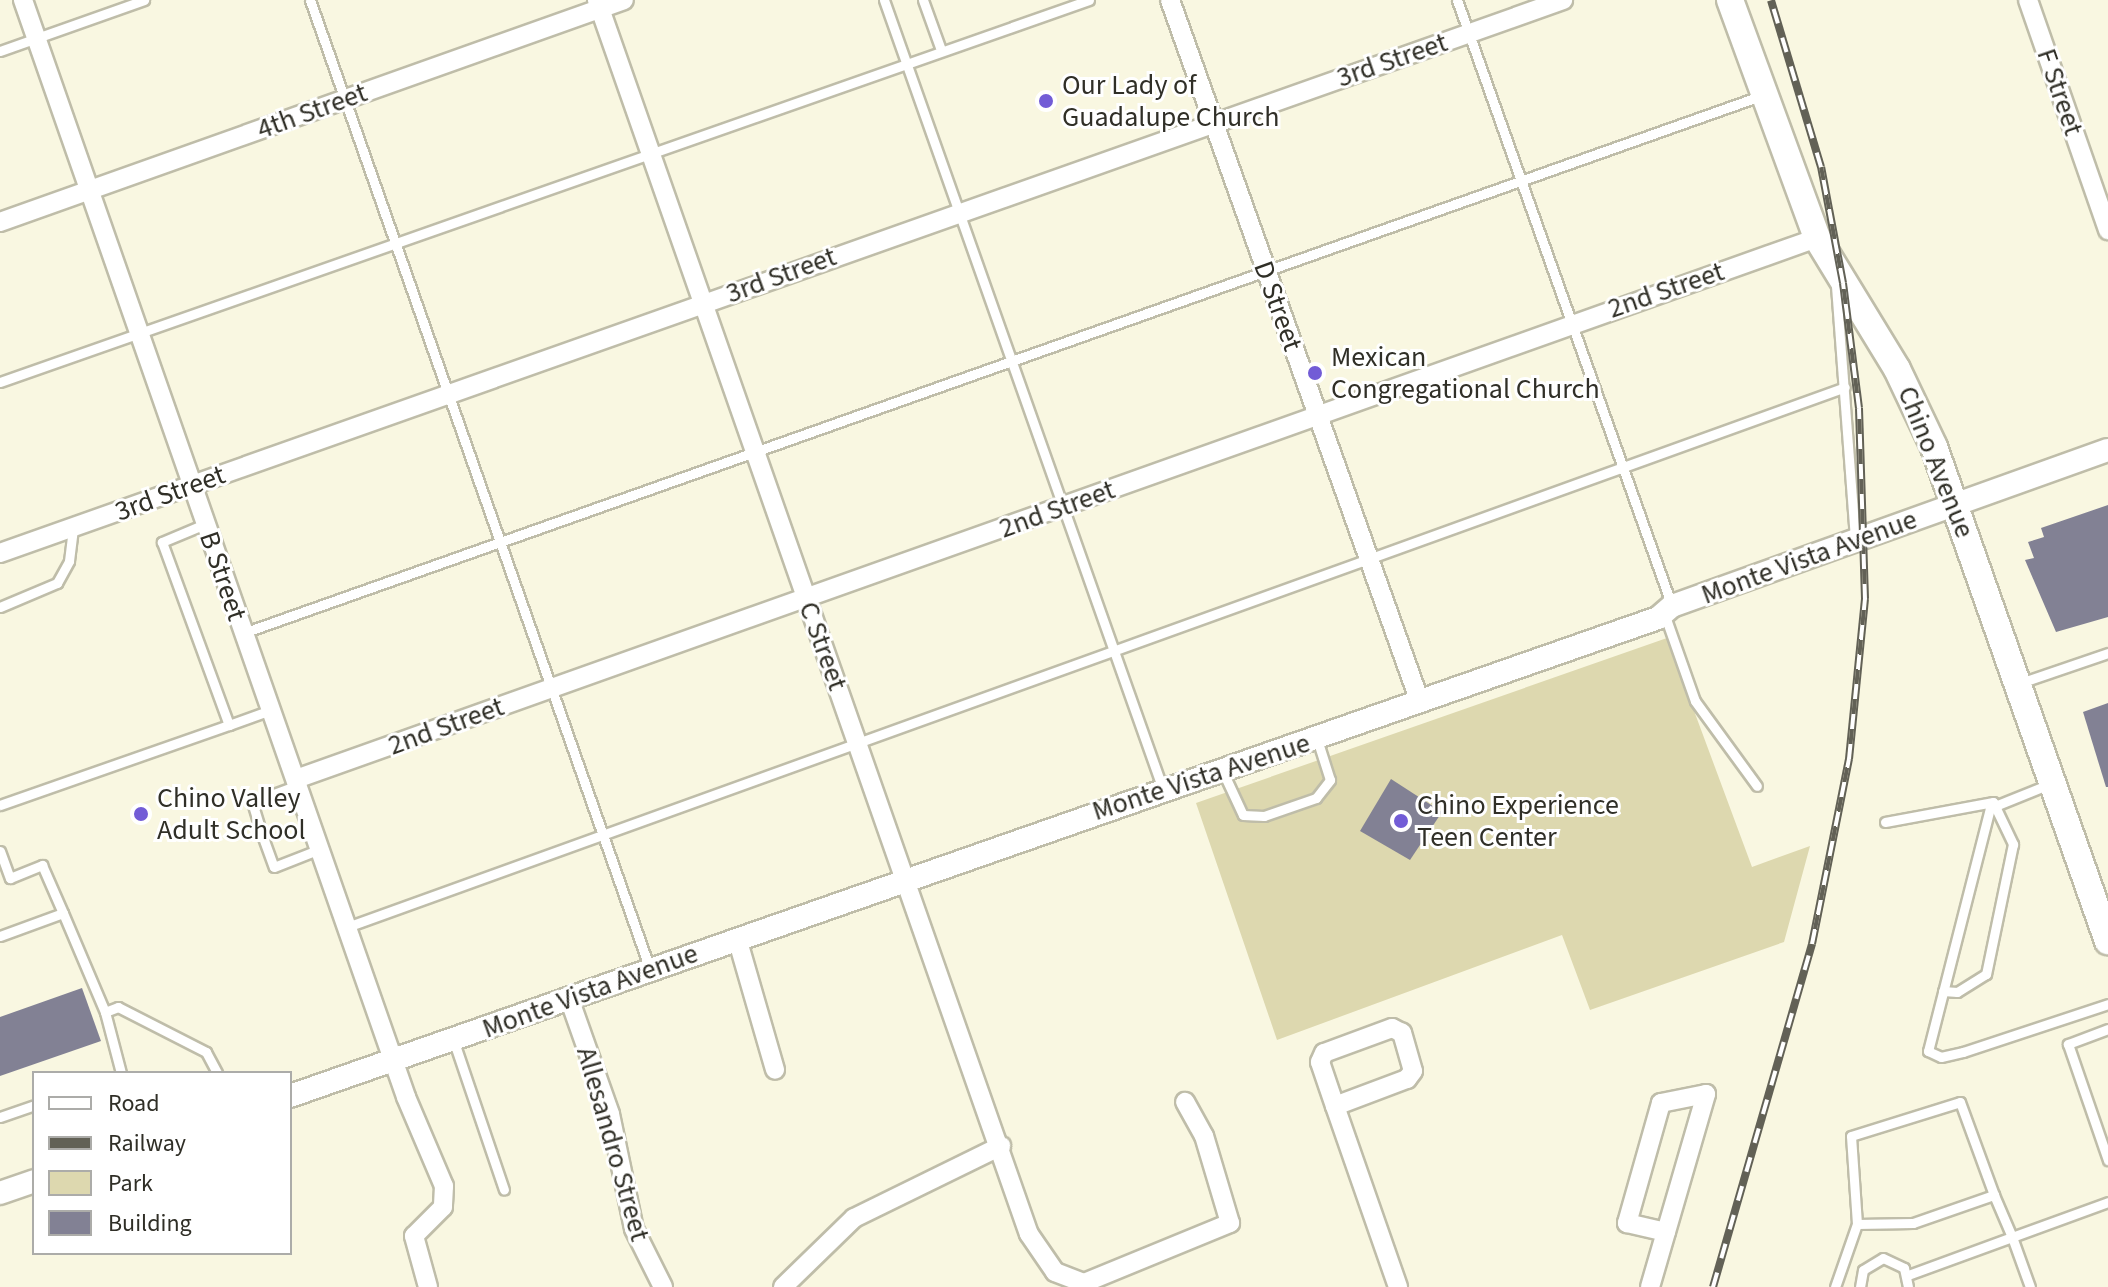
<!DOCTYPE html>
<style>
body{margin:0}
#map{position:relative;width:2108px;height:1287px;overflow:hidden;background:#f9f7e1;font-family:"Source Sans 3",sans-serif}
div>[style]{position:absolute}
.green>*{inset:0;background:#ddd8af}
.building>*{inset:0;background:#828194}
.roads{filter:drop-shadow(2px 0 #bfbda9) drop-shadow(-2px 0 #bfbda9) drop-shadow(0 2px #bfbda9) drop-shadow(0 -2px #bfbda9)}
.service>*{height:9px;margin:-4.5px;padding:0 4.5px;transform-origin:4.5px;border-radius:4.5px;background:#fff}
.minor>*{height:18px;margin:-9px;padding:0 9px;transform-origin:9px;border-radius:9px;background:#fff}
.tertiary>*{height:22px;margin:-11px;padding:0 11px;transform-origin:11px;border-radius:11px;background:#fff}
.secondary>*{height:26px;margin:-13px;padding:0 13px;transform-origin:13px;border-radius:13px;background:#fff}
.rail>*{height:8px;margin-top:-4px;transform-origin:0;background:repeating-linear-gradient(90deg,#fff 0 15px,#626156 0 30px);box-sizing:border-box;border-block:2px solid #626156}
.dots>*{width:22px;height:22px;translate:-50% -50%;box-sizing:border-box;border:4px solid #fff;border-radius:50%}
span{translate:-50% -50%;white-space:nowrap;text-align:center;line-height:1.15;-webkit-text-stroke:6px #fff;paint-order:stroke}
.street-label{font-size:28px;color:#302f27}
.poi-label{font-size:28px;color:#302f27}
.left{translate:0 -50%;text-align:left}
.legend{position:absolute;left:32px;top:1071px;width:260px;height:184px;box-sizing:border-box;background:#fff;border:2px solid #acaca9;margin:0;padding:10px 14px;list-style:none;font-size:24px;color:#302f27}
.legend li{display:flex;align-items:center;gap:16px;height:40px}
.legend b{width:40px;border:2px solid #acaca9}
</style>
<div id="map">
<div class="green">
<i style="clip-path:polygon(1667px 638px,1752px 867px,1810px 846px,1784px 942px,1590px 1010px,1562px 935px,1277px 1040px,1196px 803px)"></i>
</div>
<div class="building">
<i style="clip-path:polygon(2108px 505px,2108px 617px,2056px 632px,2025px 560px,2034px 558px,2028px 542px,2044px 537px,2041px 528px)"></i>
<i style="clip-path:polygon(2108px 703px,2108px 787px,2106px 787px,2083px 712px)"></i>
<i style="clip-path:polygon(1391px 779px,1442px 812px,1410px 860px,1360px 831px)"></i>
<i style="clip-path:polygon(82px 988px,101px 1041px,0 1076px,0 1017px)"></i>
</div>
<div class="roads">
<div class="service">
<i style="left:310px;top:0;width:1027px;rotate:70.67deg"></i>
<i style="left:884px;top:0;width:835px;rotate:70.54deg"></i>
<i style="left:923px;top:0;width:53px;rotate:70.2deg"></i>
<i style="left:1457px;top:0;width:643px;rotate:70.47deg"></i>
<i style="left:0;top:51px;width:153px;rotate:-19.5deg"></i>
<i style="left:1836px;top:286px;width:253px;rotate:85.7deg"></i>
<i style="left:0;top:382px;width:1154px;rotate:-19.33deg"></i>
<i style="left:205px;top:524px;width:47px;rotate:157.3deg"></i>
<i style="left:162px;top:542px;width:195px;rotate:69.9deg"></i>
<i style="left:229px;top:725px;width:45px;rotate:-19.7deg"></i>
<i style="left:0;top:607px;width:62px;rotate:-22.8deg"></i>
<i style="left:57px;top:583px;width:25px;rotate:-61deg"></i>
<i style="left:69px;top:561px;width:33px;rotate:-83deg"></i>
<i style="left:1664px;top:613px;width:93px;rotate:70.6deg"></i>
<i style="left:1695px;top:701px;width:105px;rotate:53.9deg"></i>
<i style="left:243px;top:633px;width:1612px;rotate:-19.49deg"></i>
<i style="left:2020px;top:683px;width:93px;rotate:-18.8deg"></i>
<i style="left:1223px;top:772px;width:47px;rotate:65.1deg"></i>
<i style="left:1243px;top:815px;width:21px;rotate:3deg"></i>
<i style="left:1264px;top:816px;width:55px;rotate:-19.1deg"></i>
<i style="left:1316px;top:798px;width:23px;rotate:-52deg"></i>
<i style="left:1330px;top:780px;width:43px;rotate:-107.6deg"></i>
<i style="left:2052px;top:783px;width:67px;rotate:158deg"></i>
<i style="left:1990px;top:808px;width:251px;rotate:104.3deg"></i>
<i style="left:1928px;top:1051px;width:14px;rotate:25deg"></i>
<i style="left:1941px;top:1057px;width:23px;rotate:-13deg"></i>
<i style="left:1963px;top:1052px;width:153px;rotate:-18.3deg"></i>
<i style="left:298px;top:785px;width:49px;rotate:159.7deg"></i>
<i style="left:252px;top:802px;width:31px;rotate:73deg"></i>
<i style="left:261px;top:832px;width:37px;rotate:70deg"></i>
<i style="left:274px;top:867px;width:49px;rotate:-21.4deg"></i>
<i style="left:0;top:805px;width:243px;rotate:-19.3deg"></i>
<i style="left:1885px;top:822px;width:110px;rotate:-10.5deg"></i>
<i style="left:1993px;top:802px;width:47px;rotate:64.5deg"></i>
<i style="left:2013px;top:844px;width:133px;rotate:101.7deg"></i>
<i style="left:1986px;top:974px;width:34px;rotate:148deg"></i>
<i style="left:1957px;top:992px;width:14px;rotate:-176deg"></i>
<i style="left:0;top:851px;width:29px;rotate:70deg"></i>
<i style="left:10px;top:878px;width:35px;rotate:-22deg"></i>
<i style="left:42px;top:865px;width:52px;rotate:66.4deg"></i>
<i style="left:347px;top:927px;width:1592px;rotate:-19.82deg"></i>
<i style="left:0;top:936px;width:67px;rotate:-20.1deg"></i>
<i style="left:63px;top:913px;width:108px;rotate:67deg"></i>
<i style="left:105px;top:1012px;width:63px;rotate:75.3deg"></i>
<i style="left:105px;top:1012px;width:14px;rotate:-21deg"></i>
<i style="left:118px;top:1007px;width:99px;rotate:27.1deg"></i>
<i style="left:206px;top:1052px;width:24px;rotate:62deg"></i>
<i style="left:2108px;top:1029px;width:43px;rotate:159.4deg"></i>
<i style="left:2068px;top:1044px;width:123px;rotate:71deg"></i>
<i style="left:453px;top:1039px;width:159px;rotate:71.3deg"></i>
<i style="left:0;top:1117px;width:36px;rotate:-19deg"></i>
<i style="left:1857px;top:1224px;width:88px;rotate:-93.9deg"></i>
<i style="left:1851px;top:1136px;width:114px;rotate:-17.3deg"></i>
<i style="left:1960px;top:1102px;width:99px;rotate:69.9deg"></i>
<i style="left:1835px;top:1287px;width:67px;rotate:-70.8deg"></i>
<i style="left:1857px;top:1224px;width:56px;rotate:-1deg"></i>
<i style="left:1913px;top:1223px;width:86px;rotate:-19.1deg"></i>
<i style="left:1994px;top:1195px;width:46px;rotate:66.8deg"></i>
<i style="left:2012px;top:1237px;width:111px;rotate:159.9deg"></i>
<i style="left:1860px;top:1287px;width:17px;rotate:-80deg"></i>
<i style="left:1863px;top:1270px;width:23px;rotate:-31deg"></i>
<i style="left:1883px;top:1258px;width:23px;rotate:25deg"></i>
<i style="left:1904px;top:1268px;width:19px;rotate:78deg"></i>
<i style="left:2030px;top:1287px;width:53px;rotate:-109.8deg"></i>
<i style="left:2012px;top:1237px;width:102px;rotate:-20deg"></i>
</div>
<div class="minor">
<i style="left:23px;top:0;width:1162px;rotate:70.75deg"></i>
<i style="left:406px;top:1097px;width:97px;rotate:66.9deg"></i>
<i style="left:444px;top:1186px;width:21px;rotate:93deg"></i>
<i style="left:443px;top:1207px;width:41px;rotate:135deg"></i>
<i style="left:414px;top:1236px;width:53px;rotate:74.6deg"></i>
<i style="left:597px;top:0;width:1307px;rotate:70.71deg"></i>
<i style="left:1029px;top:1234px;width:46px;rotate:55.6deg"></i>
<i style="left:1055px;top:1272px;width:31px;rotate:21deg"></i>
<i style="left:1084px;top:1283px;width:158px;rotate:-22.3deg"></i>
<i style="left:1230px;top:1223px;width:91px;rotate:-106.6deg"></i>
<i style="left:1204px;top:1136px;width:39px;rotate:-119deg"></i>
<i style="left:1170px;top:0;width:745px;rotate:70.4deg"></i>
<i style="left:2028px;top:0;width:244px;rotate:70.8deg"></i>
<i style="left:0;top:222px;width:662px;rotate:-19.58deg"></i>
<i style="left:0;top:553px;width:1658px;rotate:-19.48deg"></i>
<i style="left:296px;top:779px;width:1614px;rotate:-19.58deg"></i>
<i style="left:737px;top:938px;width:137px;rotate:73.9deg"></i>
<i style="left:569px;top:998px;width:123px;rotate:70.5deg"></i>
<i style="left:610px;top:1114px;width:117px;rotate:78.2deg"></i>
<i style="left:634px;top:1229px;width:65px;rotate:63.4deg"></i>
<i style="left:1335px;top:1106px;width:77px;rotate:-20.6deg"></i>
<i style="left:1407px;top:1079px;width:10px;rotate:-53deg"></i>
<i style="left:1413px;top:1071px;width:40px;rotate:-106deg"></i>
<i style="left:1402px;top:1033px;width:11px;rotate:-153deg"></i>
<i style="left:1392px;top:1028px;width:72px;rotate:159.8deg"></i>
<i style="left:1324px;top:1053px;width:10px;rotate:114deg"></i>
<i style="left:1320px;top:1062px;width:46px;rotate:71.2deg"></i>
<i style="left:1335px;top:1106px;width:192px;rotate:70.8deg"></i>
<i style="left:783px;top:1287px;width:99px;rotate:-44.2deg"></i>
<i style="left:854px;top:1218px;width:164px;rotate:-26.1deg"></i>
<i style="left:1650px;top:1287px;width:201px;rotate:-73.8deg"></i>
<i style="left:1706px;top:1094px;width:46px;rotate:168.7deg"></i>
<i style="left:1661px;top:1103px;width:125px;rotate:105.8deg"></i>
<i style="left:1627px;top:1223px;width:40px;rotate:13deg"></i>
</div>
<div class="tertiary">
<i style="left:290px;top:1096px;width:1449px;rotate:-19.26deg"></i>
<i style="left:1658px;top:618px;width:18px;rotate:-41deg"></i>
<i style="left:1672px;top:606px;width:463px;rotate:-19.7deg"></i>
<i style="left:0;top:1193px;width:36px;rotate:-19deg"></i>
</div>
<div class="secondary">
<i style="left:1730px;top:0;width:253px;rotate:69.9deg"></i>
<i style="left:1817px;top:238px;width:153px;rotate:58.6deg"></i>
<i style="left:1897px;top:369px;width:86px;rotate:64.6deg"></i>
<i style="left:1934px;top:447px;width:524px;rotate:70.6deg"></i>
</div>
</div>
<div class="rail">
<i style="left:1713px;top:1287px;width:357px;rotate:-73.9deg"></i>
<i style="left:1812px;top:944px;width:189px;rotate:-78.7deg"></i>
<i style="left:1849px;top:759px;width:161px;rotate:-84.3deg"></i>
<i style="left:1865px;top:599px;width:191px;rotate:-91.8deg"></i>
<i style="left:1859px;top:408px;width:126px;rotate:-97.3deg"></i>
<i style="left:1843px;top:283px;width:118px;rotate:-100.7deg"></i>
<i style="left:1821px;top:167px;width:174px;rotate:-106.7deg"></i>
</div>
<div class="dots">
<i style="left:1046px;top:101px;background:#725cd6"></i>
<i style="left:1315px;top:373px;background:#725cd6"></i>
<i style="left:141px;top:814px;background:#725cd6"></i>
<i style="left:1401px;top:821px;background:#725cd6"></i>
</div>
<div class="street-label">
<span style="left:1392px;top:60px;rotate:-19deg">3rd Street</span>
<span style="left:2060px;top:92px;rotate:71deg">F Street</span>
<span style="left:312px;top:111px;rotate:-20deg">4th Street</span>
<span style="left:781px;top:275px;rotate:-20deg">3rd Street</span>
<span style="left:1666px;top:290px;rotate:-19deg">2nd Street</span>
<span style="left:1278px;top:306px;rotate:70deg">D Street</span>
<span style="left:1936px;top:462px;rotate:68deg">Chino Avenue</span>
<span style="left:170px;top:493px;rotate:-20deg">3rd Street</span>
<span style="left:1057px;top:509px;rotate:-20deg">2nd Street</span>
<span style="left:1809px;top:557px;rotate:-20deg">Monte Vista Avenue</span>
<span style="left:223px;top:576px;rotate:71deg">B Street</span>
<span style="left:823px;top:646px;rotate:70deg">C Street</span>
<span style="left:446px;top:726px;rotate:-20deg">2nd Street</span>
<span style="left:1201px;top:777px;rotate:-18deg">Monte Vista Avenue</span>
<span style="left:590px;top:991px;rotate:-20deg">Monte Vista Avenue</span>
<span style="left:613px;top:1144px;rotate:74deg">Allesandro Street</span>
</div>
<div class="poi-label">
<span class="left" style="left:1062px;top:101px">Our Lady of<br>Guadalupe Church</span>
<span class="left" style="left:1331px;top:373px">Mexican<br>Congregational Church</span>
<span class="left" style="left:157px;top:814px">Chino Valley<br>Adult School</span>
<span class="left" style="left:1417px;top:821px">Chino Experience<br>Teen Center</span>
</div>
<ul class="legend">
<li><b style="height:10px;background:#fff"></b>Road</li>
<li><b style="height:10px;background:#626156"></b>Railway</li>
<li><b style="height:22px;background:#ddd8af"></b>Park</li>
<li><b style="height:22px;background:#828194"></b>Building</li>
</ul>
</div>
